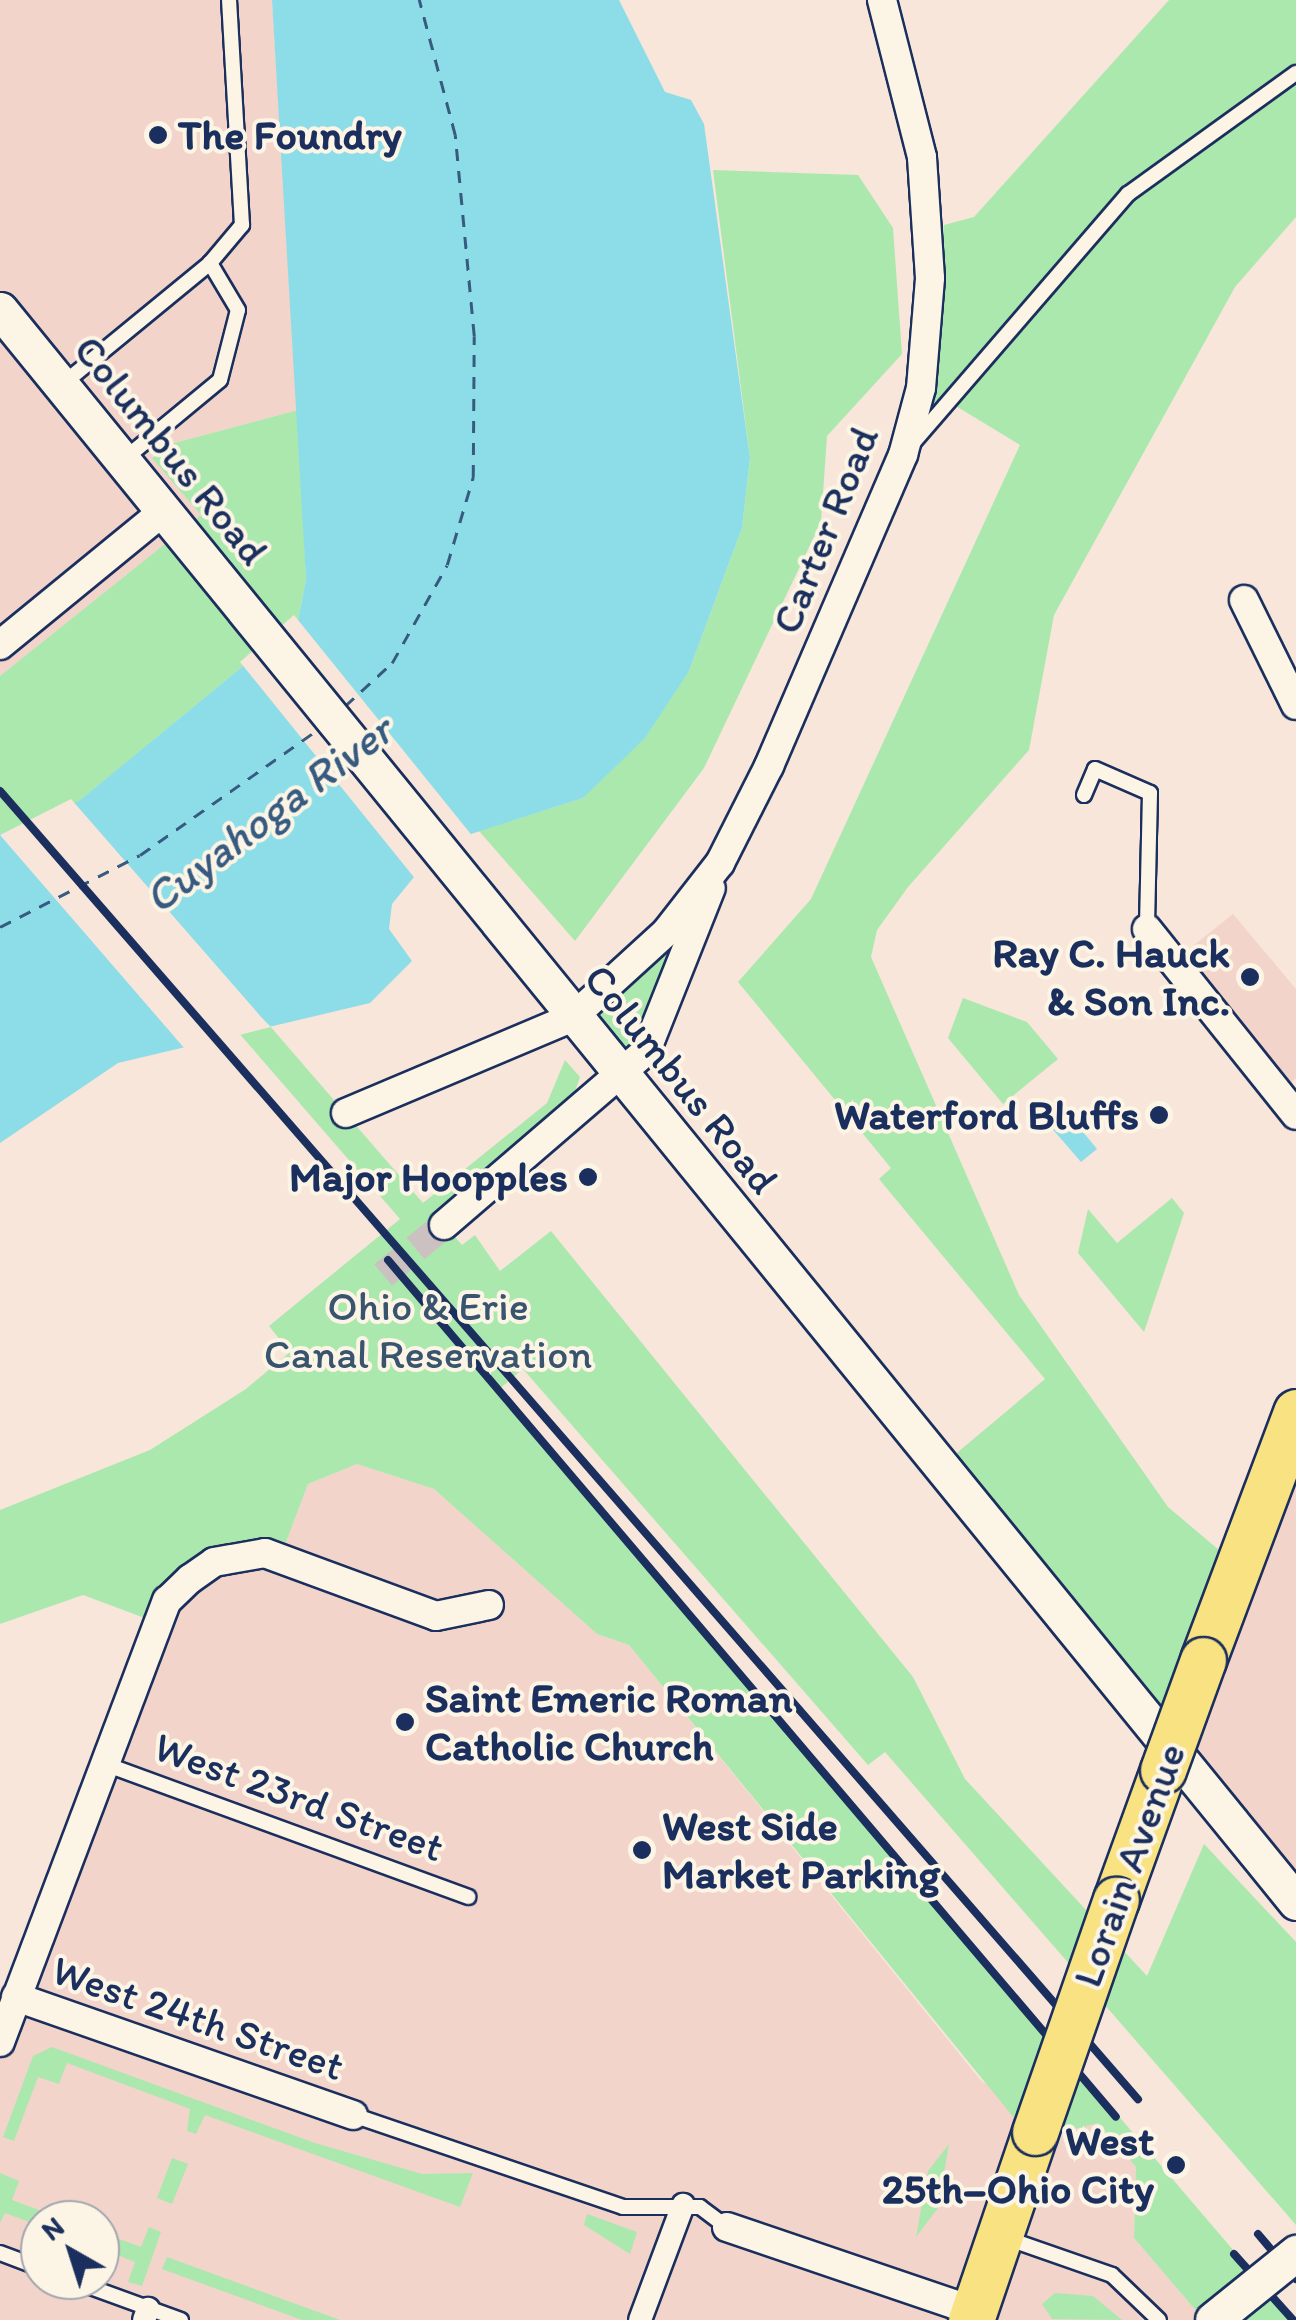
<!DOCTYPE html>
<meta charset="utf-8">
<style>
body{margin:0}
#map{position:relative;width:1296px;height:2320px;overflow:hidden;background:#f7e6d9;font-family:Itim,sans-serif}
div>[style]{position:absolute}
.built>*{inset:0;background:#f2d4ca}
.green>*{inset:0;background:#abe8ae}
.water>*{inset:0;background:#8cdde7}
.pier>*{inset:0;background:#f7e6d9}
.ferry>*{height:2.5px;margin-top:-1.25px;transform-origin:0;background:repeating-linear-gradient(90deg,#375a80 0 12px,transparent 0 22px)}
.minor-tunnel>*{height:28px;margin-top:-14px;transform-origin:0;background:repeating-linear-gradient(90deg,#cbc1c0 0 28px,transparent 0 42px)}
.roads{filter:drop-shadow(2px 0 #1b2f5e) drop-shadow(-2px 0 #1b2f5e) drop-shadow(0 2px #1b2f5e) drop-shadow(0 -2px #1b2f5e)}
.service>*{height:14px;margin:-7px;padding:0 7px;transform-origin:7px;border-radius:7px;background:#fcf5e5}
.pedestrian>*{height:22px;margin:-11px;padding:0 11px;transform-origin:11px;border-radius:11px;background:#fcf5e5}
.minor>*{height:28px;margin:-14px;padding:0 14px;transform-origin:14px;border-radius:14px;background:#fcf5e5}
.tertiary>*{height:35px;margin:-17.5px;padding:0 17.5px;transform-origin:17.5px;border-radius:17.5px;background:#fcf5e5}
.primary>*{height:45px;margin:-22.5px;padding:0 22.5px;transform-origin:22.5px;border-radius:22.5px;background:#f8e281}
.rail>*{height:8px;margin:-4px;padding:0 4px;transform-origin:4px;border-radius:4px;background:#1b2f5e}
.bridges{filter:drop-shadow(2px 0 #1b2f5e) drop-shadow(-2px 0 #1b2f5e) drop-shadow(0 2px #1b2f5e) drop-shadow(0 -2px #1b2f5e)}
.tertiary-bridge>*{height:35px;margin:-17.5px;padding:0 17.5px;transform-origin:17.5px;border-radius:17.5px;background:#fcf5e5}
.primary-bridge>*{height:45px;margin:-22.5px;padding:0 22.5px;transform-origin:22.5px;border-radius:22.5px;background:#f8e281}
.dots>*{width:28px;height:28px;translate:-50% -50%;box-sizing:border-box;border:5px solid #fcf5e5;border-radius:50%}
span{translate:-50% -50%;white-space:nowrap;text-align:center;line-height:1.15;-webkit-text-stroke:8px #fcf5e5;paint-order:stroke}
.poi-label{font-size:42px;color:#1b2f5e;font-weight:700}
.left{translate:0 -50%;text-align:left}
.right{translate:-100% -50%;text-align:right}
.street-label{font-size:42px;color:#1b2f5e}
.park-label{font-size:42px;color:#38546e}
.water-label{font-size:45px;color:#375a80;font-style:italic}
.north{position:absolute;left:20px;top:2200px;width:100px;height:100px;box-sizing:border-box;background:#fcf5e5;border:2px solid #a2a6af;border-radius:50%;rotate:321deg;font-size:28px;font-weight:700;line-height:40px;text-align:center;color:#1b2f5e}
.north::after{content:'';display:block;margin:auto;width:35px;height:45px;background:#1b2f5e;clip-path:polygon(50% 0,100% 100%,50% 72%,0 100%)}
</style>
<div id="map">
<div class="built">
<i style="clip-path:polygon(0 0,272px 0,298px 410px,167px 445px,152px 457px,201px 515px,0 676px)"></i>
<i style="clip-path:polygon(1233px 914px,1296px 989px,1296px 1078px,1278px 1094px,1173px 962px)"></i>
<i style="clip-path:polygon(1296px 1412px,1296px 1902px,1170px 1747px)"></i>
<i style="clip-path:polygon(evenodd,357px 1464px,434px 1489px,597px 1634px,629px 1645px,982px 2082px,1098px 2122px,1136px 2167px,1134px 2238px,1204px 2320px,0 2320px,0 2042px,190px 1579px,280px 1558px,308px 1484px,357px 1464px,40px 2220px,100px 2220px,100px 2280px,40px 2280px,40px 2220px)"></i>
</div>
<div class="green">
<i style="clip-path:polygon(1169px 0,1296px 0,1296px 217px,1235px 287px,1054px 615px,1029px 750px,908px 887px,877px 930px,871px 957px,1019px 1295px,1168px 1507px,1238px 1566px,1170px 1747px,940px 1467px,1045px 1379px,879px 1179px,891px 1168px,738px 982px,811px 899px,1020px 445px,951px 403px,909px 462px,944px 225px,974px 217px)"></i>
<i style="clip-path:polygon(713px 170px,858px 175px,893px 228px,902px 354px,827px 436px,821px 522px,704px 768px,575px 941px,479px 831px,583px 798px,689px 671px,742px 528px,750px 458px)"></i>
<i style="clip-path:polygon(298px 410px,306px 579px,298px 621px,77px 803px,423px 1203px,547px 1103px,565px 1060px,580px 1077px,573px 1097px,440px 1220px,462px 1245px,475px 1235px,500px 1271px,551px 1231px,913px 1677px,965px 1779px,1147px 1976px,1204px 1844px,1296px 1942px,1296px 2225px,885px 1752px,868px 1765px,523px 1369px,498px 1390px,1293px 2320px,1204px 2320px,1134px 2238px,1136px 2167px,1098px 2123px,1032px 2140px,629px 1645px,597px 1634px,434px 1489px,357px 1464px,308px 1484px,280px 1558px,242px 1554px,158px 1623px,83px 1595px,0 1624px,0 1510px,150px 1450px,246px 1389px,290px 1352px,269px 1326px,400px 1219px,49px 814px,0 834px,0 676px,201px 515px,152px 458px,167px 445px)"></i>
<i style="clip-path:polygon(716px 872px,623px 1079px,573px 1017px)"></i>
<i style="clip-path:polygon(963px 998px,1027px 1022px,1058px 1059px,1003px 1104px,948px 1038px)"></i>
<i style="clip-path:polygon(1172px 1198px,1184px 1213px,1144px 1332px,1078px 1253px,1088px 1209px,1117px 1243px)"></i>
<i style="clip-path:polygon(52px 2047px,315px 2143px,422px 2174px,473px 2173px,460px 2207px,205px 2115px,196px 2134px,187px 2131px,190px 2109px,67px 2063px,59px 2084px,38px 2077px,14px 2141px,3px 2137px,33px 2056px)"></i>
<i style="clip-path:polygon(949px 2144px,938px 2208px,916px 2237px,928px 2171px)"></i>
<i style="clip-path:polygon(172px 2158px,188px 2164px,172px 2204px,157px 2198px)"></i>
<i style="clip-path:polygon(0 2173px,19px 2181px,12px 2200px,66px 2220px,40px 2226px,5px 2213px,0 2223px)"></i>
<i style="clip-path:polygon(587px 2214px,637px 2232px,630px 2254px,584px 2225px)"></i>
<i style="clip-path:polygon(149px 2227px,161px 2232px,142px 2286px,128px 2282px,135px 2262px,100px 2248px,100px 2232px,141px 2247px)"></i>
<i style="clip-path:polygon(167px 2257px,340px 2320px,302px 2320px,162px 2269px)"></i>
<i style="clip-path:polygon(1055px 2293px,1093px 2296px,1122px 2320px,1052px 2319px,1042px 2304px)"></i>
</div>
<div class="water">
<i style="clip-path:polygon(272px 0,619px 0,665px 92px,691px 100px,704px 124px,750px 458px,742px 528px,689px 671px,645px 738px,583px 798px,471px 834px,414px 877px,392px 904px,389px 929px,412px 961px,370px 1003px,118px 1063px,0 1143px,0 834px,79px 801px,298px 621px,306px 579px)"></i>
<i style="clip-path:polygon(1060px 1104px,1097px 1149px,1081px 1162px,1043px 1118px)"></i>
</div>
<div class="pier">
<i style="clip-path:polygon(294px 615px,474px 838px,417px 881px,240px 662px)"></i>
<i style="clip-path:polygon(71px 799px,262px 1018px,271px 1027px,185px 1049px,0 835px)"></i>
</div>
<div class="ferry">
<i style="left:345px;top:706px;width:64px;rotate:-42.5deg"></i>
<i style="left:392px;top:663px;width:112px;rotate:-60.7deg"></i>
<i style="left:447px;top:565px;width:92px;rotate:-73.5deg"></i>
<i style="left:473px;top:477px;width:141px;rotate:-89.6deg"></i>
<i style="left:474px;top:336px;width:202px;rotate:-95.4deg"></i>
<i style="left:455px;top:135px;width:140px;rotate:-104.9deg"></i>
<i style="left:0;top:927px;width:157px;rotate:-27.2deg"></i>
<i style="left:140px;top:855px;width:220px;rotate:-35.2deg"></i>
</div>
<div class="minor-tunnel">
<i style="left:383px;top:1275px;width:79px;rotate:-39.3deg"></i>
</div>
<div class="roads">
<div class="service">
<i style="left:64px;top:383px;width:189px;rotate:-39.4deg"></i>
<i style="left:210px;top:263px;width:50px;rotate:-49.9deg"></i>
<i style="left:242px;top:225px;width:225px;rotate:-93.3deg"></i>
<i style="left:913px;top:443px;width:329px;rotate:-49.2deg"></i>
<i style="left:1128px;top:194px;width:207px;rotate:-35.8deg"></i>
<i style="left:122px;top:461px;width:127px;rotate:-39.6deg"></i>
<i style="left:220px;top:380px;width:72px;rotate:-75.6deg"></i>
<i style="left:238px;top:310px;width:55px;rotate:-120.8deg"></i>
<i style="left:1084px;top:795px;width:28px;rotate:-67deg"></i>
<i style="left:1095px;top:769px;width:60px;rotate:23.6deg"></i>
<i style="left:1150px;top:793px;width:136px;rotate:91.3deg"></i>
<i style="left:105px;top:1764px;width:387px;rotate:20.1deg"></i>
<i style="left:353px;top:2115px;width:285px;rotate:18.8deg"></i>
<i style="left:623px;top:2207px;width:77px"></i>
<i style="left:700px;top:2207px;width:34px;rotate:37deg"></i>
<i style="left:1006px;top:2238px;width:112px;rotate:19.2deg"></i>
<i style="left:1112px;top:2275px;width:65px;rotate:43.8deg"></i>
<i style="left:0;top:2253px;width:43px;rotate:20.6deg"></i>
<i style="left:71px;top:2280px;width:117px;rotate:20deg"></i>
</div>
<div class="pedestrian">
<i style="left:144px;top:2320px;width:12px;rotate:-70deg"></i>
<i style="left:640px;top:2320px;width:123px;rotate:-69.5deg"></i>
</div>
<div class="minor">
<i style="left:1244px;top:600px;width:117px;rotate:63.7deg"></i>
<i style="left:0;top:645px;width:208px;rotate:-39.3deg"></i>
<i style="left:1147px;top:929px;width:238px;rotate:51.3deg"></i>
<i style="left:346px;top:1113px;width:246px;rotate:-22.9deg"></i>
<i style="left:573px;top:1017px;width:126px;rotate:-42.4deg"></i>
<i style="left:666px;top:932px;width:88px;rotate:-52deg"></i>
<i style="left:720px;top:863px;width:109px;rotate:-63.2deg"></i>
<i style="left:769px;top:766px;width:339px;rotate:-66.7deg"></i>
<i style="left:903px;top:455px;width:69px;rotate:-75deg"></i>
<i style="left:921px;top:388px;width:110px;rotate:-85.3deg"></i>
<i style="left:930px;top:278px;width:121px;rotate:-93.8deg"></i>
<i style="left:922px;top:157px;width:162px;rotate:-104.3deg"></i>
<i style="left:444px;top:1225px;width:267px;rotate:-40.7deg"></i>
<i style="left:646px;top:1051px;width:175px;rotate:-68.3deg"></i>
<i style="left:16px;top:1997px;width:357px;rotate:19.3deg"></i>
<i style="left:0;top:2042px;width:472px;rotate:-69.3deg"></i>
<i style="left:167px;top:1601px;width:32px;rotate:-44deg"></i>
<i style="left:190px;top:1579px;width:29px;rotate:-35deg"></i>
<i style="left:214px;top:1562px;width:52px;rotate:-10deg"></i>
<i style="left:265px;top:1553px;width:182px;rotate:20.2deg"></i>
<i style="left:436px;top:1616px;width:54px;rotate:-11.7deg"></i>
<i style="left:727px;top:2227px;width:261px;rotate:18.8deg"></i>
</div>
<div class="tertiary">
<i style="left:0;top:310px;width:2053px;rotate:50.85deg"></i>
</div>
<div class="primary">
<i style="left:1203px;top:1660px;width:265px;rotate:-69.4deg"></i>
<i style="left:1116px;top:1900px;width:138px;rotate:-70.1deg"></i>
<i style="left:971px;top:2320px;width:199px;rotate:-71.2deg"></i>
</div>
</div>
<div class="rail">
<i style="left:0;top:791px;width:1734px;rotate:48.98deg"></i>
<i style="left:388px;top:1260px;width:1124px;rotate:49.65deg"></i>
<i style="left:1258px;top:2234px;width:59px;rotate:49.8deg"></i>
<i style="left:1234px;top:2254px;width:89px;rotate:48.2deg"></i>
</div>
<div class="bridges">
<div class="tertiary-bridge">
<i style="left:1213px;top:2320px;width:107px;rotate:-38.9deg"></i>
</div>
<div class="primary-bridge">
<i style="left:1163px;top:1770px;width:117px;rotate:-70deg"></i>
<i style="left:1035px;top:2132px;width:246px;rotate:-70.8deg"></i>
</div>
</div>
<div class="dots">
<i style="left:158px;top:135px;background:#1b2f5e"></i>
<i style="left:1250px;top:977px;background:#1b2f5e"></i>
<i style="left:1159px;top:1115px;background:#1b2f5e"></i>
<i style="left:588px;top:1177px;background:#1b2f5e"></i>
<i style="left:405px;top:1722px;background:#1b2f5e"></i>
<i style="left:642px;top:1850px;background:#1b2f5e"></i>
<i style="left:1176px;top:2165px;background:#1b2f5e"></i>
</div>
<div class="poi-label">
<span class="left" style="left:178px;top:135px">The Foundry</span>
<span class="right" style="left:1230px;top:977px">Ray C. Hauck<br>&amp; Son Inc.</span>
<span class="right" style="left:1139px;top:1115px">Waterford Bluffs</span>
<span class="right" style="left:568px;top:1177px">Major Hoopples</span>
<span class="left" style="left:425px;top:1722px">Saint Emeric Roman<br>Catholic Church</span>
<span class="left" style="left:662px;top:1850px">West Side<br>Market Parking</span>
<span class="right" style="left:1154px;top:2165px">West<br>25th–Ohio City</span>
</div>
<div class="street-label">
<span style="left:171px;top:450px;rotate:51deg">Columbus Road</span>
<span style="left:825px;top:530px;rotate:-68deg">Carter Road</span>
<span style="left:681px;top:1079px;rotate:51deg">Columbus Road</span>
<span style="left:299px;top:1797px;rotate:20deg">West 23rd Street</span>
<span style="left:1129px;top:1865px;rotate:-70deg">Lorain Avenue</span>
<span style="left:198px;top:2018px;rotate:19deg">West 24th Street</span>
</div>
<div class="park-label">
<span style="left:428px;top:1330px">Ohio &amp; Erie<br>Canal Reservation</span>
</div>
<div class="water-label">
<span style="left:268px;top:814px;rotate:-37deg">Cuyahoga River</span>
</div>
<div class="north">N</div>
</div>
